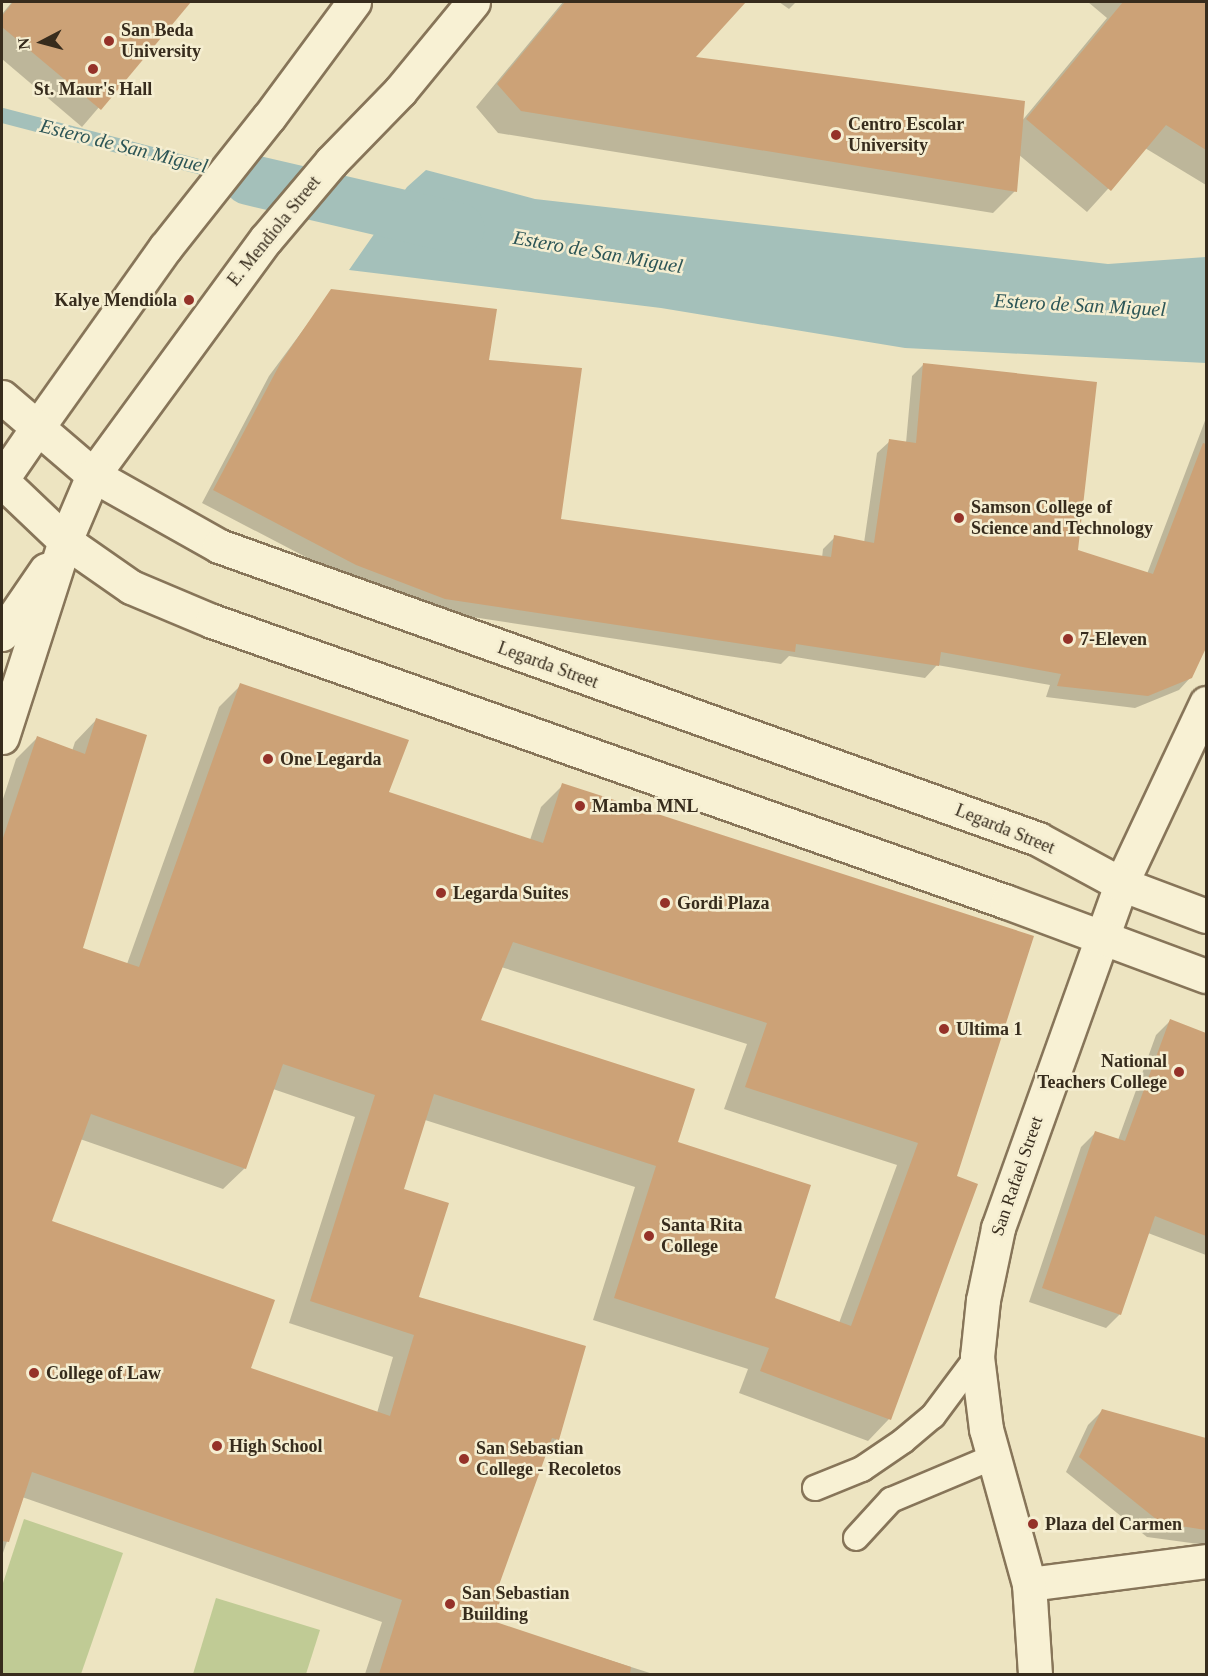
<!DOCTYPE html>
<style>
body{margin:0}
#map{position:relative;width:1208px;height:1676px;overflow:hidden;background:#ede4c1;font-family:Georgia,serif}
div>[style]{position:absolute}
.green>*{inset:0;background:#c0cb95}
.water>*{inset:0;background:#a4c0ba}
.shadow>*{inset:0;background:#0003}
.stream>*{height:15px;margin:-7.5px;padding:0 7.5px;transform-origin:7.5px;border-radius:7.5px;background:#a4c0ba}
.canal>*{height:51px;margin:-25.5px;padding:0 25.5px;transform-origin:25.5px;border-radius:25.5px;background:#a4c0ba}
.building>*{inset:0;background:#cca277}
.roads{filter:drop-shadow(2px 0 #877559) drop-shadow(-2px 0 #877559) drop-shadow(0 2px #877559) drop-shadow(0 -2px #877559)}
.service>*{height:24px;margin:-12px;padding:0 12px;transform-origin:12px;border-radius:12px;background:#f8f1d4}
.minor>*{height:33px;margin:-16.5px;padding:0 16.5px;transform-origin:16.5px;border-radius:16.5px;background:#f8f1d4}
.tertiary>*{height:33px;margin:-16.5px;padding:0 16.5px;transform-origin:16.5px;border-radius:16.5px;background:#f8f1d4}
.secondary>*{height:33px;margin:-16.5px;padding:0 16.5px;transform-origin:16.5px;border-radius:16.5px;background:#f8f1d4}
.dots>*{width:16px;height:16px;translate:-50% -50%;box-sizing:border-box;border:3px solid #f5eed1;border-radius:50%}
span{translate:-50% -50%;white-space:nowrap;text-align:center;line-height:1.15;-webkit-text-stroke:5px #f5eed1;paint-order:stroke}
.poi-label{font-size:18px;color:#372c1d;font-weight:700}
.left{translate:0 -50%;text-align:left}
.right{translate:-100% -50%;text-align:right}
.street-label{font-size:18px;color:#372c1d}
.water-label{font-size:20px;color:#2c5556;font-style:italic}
.frame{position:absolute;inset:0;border:3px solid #372c1d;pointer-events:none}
.north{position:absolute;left:12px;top:12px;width:60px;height:60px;-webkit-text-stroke:4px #f5eed1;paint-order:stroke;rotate:264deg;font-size:16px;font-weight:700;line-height:24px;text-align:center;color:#372c1d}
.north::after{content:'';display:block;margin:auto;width:21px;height:27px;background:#372c1d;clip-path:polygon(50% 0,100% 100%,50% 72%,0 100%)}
</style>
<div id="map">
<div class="green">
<i style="clip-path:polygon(24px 1519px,123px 1553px,81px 1674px,2px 1674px,2px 1586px)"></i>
<i style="clip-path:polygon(216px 1598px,320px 1630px,306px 1674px,193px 1674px)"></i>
</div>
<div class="water">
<i style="clip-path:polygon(426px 170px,535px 199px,1108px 264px,1206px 257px,1206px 363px,905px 348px,661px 308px,349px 270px,407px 187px)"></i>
</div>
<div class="shadow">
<i style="clip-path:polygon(12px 2px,189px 2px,82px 127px,2px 59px,2px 14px)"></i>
<i style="clip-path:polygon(563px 2px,744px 2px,693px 58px,1021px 122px,1107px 18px,1088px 2px,1206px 2px,1206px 185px,1145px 148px,1087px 212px,1018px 154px,1015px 191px,993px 213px,498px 133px,476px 107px)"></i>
<i style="clip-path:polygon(779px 2px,796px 2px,789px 9px)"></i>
<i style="clip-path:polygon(332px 291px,487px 362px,560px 520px,822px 558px,823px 549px,835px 537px,864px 543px,877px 453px,890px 441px,906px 443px,912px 376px,924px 364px,1076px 551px,1147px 574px,1206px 418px,1206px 645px,1191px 677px,1179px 690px,1135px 708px,1046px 697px,1050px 685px,937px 665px,925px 678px,789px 656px,781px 664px,433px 611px,344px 577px,202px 503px,269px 376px)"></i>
<i style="clip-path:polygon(evenodd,241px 685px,387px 793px,530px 840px,541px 807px,563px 785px,955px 1177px,889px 1419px,868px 1441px,739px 1393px,748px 1369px,593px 1320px,635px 1187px,425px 1120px,402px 1189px,417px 1298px,557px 1439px,546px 1450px,497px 1586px,491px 1622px,653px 1674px,365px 1674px,382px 1622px,22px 1497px,2px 1556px,2px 802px,16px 759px,37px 738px,72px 751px,75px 742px,96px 720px,81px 949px,127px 964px,219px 707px,241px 685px,501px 967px,747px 1044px,724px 1109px,897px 1165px,839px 1323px,773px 1299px,676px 1143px,479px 1021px,501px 967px,241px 685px,273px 1089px,355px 1117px,289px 1323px,393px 1357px,377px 1413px,250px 1369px,50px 1222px,80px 1139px,223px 1189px,245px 1168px,273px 1089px)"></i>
<i style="clip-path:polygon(1170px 1021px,1206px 1034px,1206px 1255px,1148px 1233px,1120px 1314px,1106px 1328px,1029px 1302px,1081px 1147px,1096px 1132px,1118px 1140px,1156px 1035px)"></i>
<i style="clip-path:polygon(1103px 1410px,1206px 1440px,1206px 1545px,1147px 1537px,1066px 1472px,1088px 1425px)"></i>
</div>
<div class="stream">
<i style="left:2px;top:115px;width:254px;rotate:14.6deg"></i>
</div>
<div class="canal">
<i style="left:248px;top:179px;width:216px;rotate:13.1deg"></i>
</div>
<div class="building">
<i style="clip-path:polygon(13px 2px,191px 2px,101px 110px,2px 27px,2px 16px)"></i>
<i style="clip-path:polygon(565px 2px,746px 2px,696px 57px,1025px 101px,1017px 192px,521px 111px,497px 84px)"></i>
<i style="clip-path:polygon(1123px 2px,1206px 2px,1206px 150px,1166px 125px,1111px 191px,1026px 119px)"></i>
<i style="clip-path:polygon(331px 289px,497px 309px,489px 360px,582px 368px,561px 519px,831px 557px,834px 535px,874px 543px,889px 439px,916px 443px,923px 363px,1097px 382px,1078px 550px,1153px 574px,1203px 443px,1206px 444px,1206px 648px,1192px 678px,1148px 696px,1057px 686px,1061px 674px,941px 652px,939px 666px,796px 644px,795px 652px,445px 599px,356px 565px,213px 490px,281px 362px)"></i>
<i style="clip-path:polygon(evenodd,240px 683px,409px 740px,389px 792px,543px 843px,562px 783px,1034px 936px,957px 1176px,978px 1184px,891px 1420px,760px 1371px,769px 1348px,614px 1298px,656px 1166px,434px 1094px,404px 1189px,449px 1203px,419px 1297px,586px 1346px,559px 1440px,552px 1438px,499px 1585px,505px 1587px,493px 1621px,631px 1667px,630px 1674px,379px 1674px,402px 1600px,32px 1472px,9px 1542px,2px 1541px,2px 841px,37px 736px,85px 754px,96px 718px,147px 735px,83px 948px,139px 967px,240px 683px,513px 942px,767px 1023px,745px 1087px,918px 1143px,851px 1326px,775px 1298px,811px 1185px,678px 1142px,695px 1089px,481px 1020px,513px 942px,240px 683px,283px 1064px,375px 1095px,310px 1301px,414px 1335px,390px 1416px,251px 1368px,275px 1300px,52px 1221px,91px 1114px,246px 1169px,283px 1064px)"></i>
<i style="clip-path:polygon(1170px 1019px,1206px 1033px,1206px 1236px,1155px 1216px,1121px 1315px,1042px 1288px,1095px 1131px,1125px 1141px)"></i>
<i style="clip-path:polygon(1102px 1409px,1206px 1438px,1206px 1530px,1161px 1523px,1079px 1457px)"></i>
</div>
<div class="roads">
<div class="service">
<i style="left:815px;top:1488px;width:51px;rotate:-22deg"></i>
<i style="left:862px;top:1469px;width:50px;rotate:-34.3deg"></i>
<i style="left:903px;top:1441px;width:39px;rotate:-40deg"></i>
<i style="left:933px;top:1416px;width:74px;rotate:-53.3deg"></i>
<i style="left:856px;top:1538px;width:52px;rotate:-47.4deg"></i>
<i style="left:891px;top:1500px;width:108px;rotate:-22.8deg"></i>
</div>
<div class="minor">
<i style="left:1121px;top:884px;width:200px;rotate:-64.8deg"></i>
<i style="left:1029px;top:1584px;width:178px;rotate:-7.4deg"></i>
</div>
<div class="tertiary">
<i style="left:37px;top:428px;width:221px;rotate:-54.6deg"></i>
<i style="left:165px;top:248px;width:167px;rotate:-51.6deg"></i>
<i style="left:269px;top:117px;width:143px;rotate:-53.5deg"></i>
<i style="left:93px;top:475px;width:293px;rotate:-53.8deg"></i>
<i style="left:266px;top:239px;width:101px;rotate:-49.8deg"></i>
<i style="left:331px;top:162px;width:99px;rotate:-45.8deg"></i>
<i style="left:400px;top:91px;width:115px;rotate:-50.6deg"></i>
<i style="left:1035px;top:1674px;width:90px;rotate:-93.8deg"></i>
<i style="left:1029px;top:1584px;width:161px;rotate:-105.5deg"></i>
<i style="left:986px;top:1429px;width:73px;rotate:-97.1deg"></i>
<i style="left:977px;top:1357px;width:57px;rotate:-84deg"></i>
<i style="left:983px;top:1300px;width:74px;rotate:-78.2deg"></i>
<i style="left:998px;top:1228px;width:365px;rotate:-70.3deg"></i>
</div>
<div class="secondary">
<i style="left:2px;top:397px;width:120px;rotate:40.6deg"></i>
<i style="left:93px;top:475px;width:145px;rotate:29.4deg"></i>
<i style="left:219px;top:546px;width:870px;rotate:19.68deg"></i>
<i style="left:1038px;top:839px;width:94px;rotate:28.5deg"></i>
<i style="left:1121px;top:884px;width:91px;rotate:20.6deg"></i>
<i style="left:2px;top:479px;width:62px;rotate:-55.5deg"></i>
<i style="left:2px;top:481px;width:87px;rotate:43.6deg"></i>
<i style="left:65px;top:541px;width:80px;rotate:34.9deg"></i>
<i style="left:131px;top:587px;width:88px;rotate:22.8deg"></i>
<i style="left:212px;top:621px;width:843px;rotate:19.47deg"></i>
<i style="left:1007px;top:902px;width:212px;rotate:20.4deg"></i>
<i style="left:2px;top:634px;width:78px;rotate:-55.5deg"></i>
<i style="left:2px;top:737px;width:206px;rotate:-72.2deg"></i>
<i style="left:65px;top:541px;width:72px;rotate:-67deg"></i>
</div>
</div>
<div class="dots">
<i style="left:109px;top:41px;background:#953229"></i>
<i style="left:93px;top:69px;background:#953229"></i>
<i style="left:836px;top:135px;background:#953229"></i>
<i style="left:189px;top:300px;background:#953229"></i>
<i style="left:959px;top:518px;background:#953229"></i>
<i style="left:1068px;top:639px;background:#953229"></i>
<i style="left:268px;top:759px;background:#953229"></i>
<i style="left:580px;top:806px;background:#953229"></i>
<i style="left:441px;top:893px;background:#953229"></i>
<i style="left:665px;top:903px;background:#953229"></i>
<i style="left:944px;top:1029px;background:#953229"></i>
<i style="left:1179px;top:1072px;background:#953229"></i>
<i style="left:649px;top:1236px;background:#953229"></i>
<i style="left:34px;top:1373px;background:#953229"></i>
<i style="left:217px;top:1446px;background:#953229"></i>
<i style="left:464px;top:1459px;background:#953229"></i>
<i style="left:1033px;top:1524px;background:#953229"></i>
<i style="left:450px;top:1604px;background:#953229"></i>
</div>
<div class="poi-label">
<span class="left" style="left:121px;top:41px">San Beda<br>University</span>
<span style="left:93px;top:89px">St. Maur's Hall</span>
<span class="left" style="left:848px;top:135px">Centro Escolar<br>University</span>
<span class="right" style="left:177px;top:300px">Kalye Mendiola</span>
<span class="left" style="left:971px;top:518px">Samson College of<br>Science and Technology</span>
<span class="left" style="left:1080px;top:639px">7-Eleven</span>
<span class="left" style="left:280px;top:759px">One Legarda</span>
<span class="left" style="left:592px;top:806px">Mamba MNL</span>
<span class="left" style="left:453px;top:893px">Legarda Suites</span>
<span class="left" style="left:677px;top:903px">Gordi Plaza</span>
<span class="left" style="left:956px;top:1029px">Ultima 1</span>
<span class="right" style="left:1167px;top:1072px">National<br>Teachers College</span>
<span class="left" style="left:661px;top:1236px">Santa Rita<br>College</span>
<span class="left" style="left:46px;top:1373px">College of Law</span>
<span class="left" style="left:229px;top:1446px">High School</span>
<span class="left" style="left:476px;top:1459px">San Sebastian<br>College - Recoletos</span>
<span class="left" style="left:1045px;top:1524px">Plaza del Carmen</span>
<span class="left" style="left:462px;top:1604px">San Sebastian<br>Building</span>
</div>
<div class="street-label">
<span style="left:274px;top:231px;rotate:-51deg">E. Mendiola Street</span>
<span style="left:548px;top:665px;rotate:20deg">Legarda Street</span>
<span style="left:1005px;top:829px;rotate:22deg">Legarda Street</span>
<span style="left:1017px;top:1176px;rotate:-71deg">San Rafael Street</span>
</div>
<div class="water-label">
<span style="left:124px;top:146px;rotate:14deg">Estero de San Miguel</span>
<span style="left:598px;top:252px;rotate:10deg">Estero de San Miguel</span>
<span style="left:1080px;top:305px;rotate:3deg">Estero de San Miguel</span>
</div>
<div class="frame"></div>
<div class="north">N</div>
</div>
